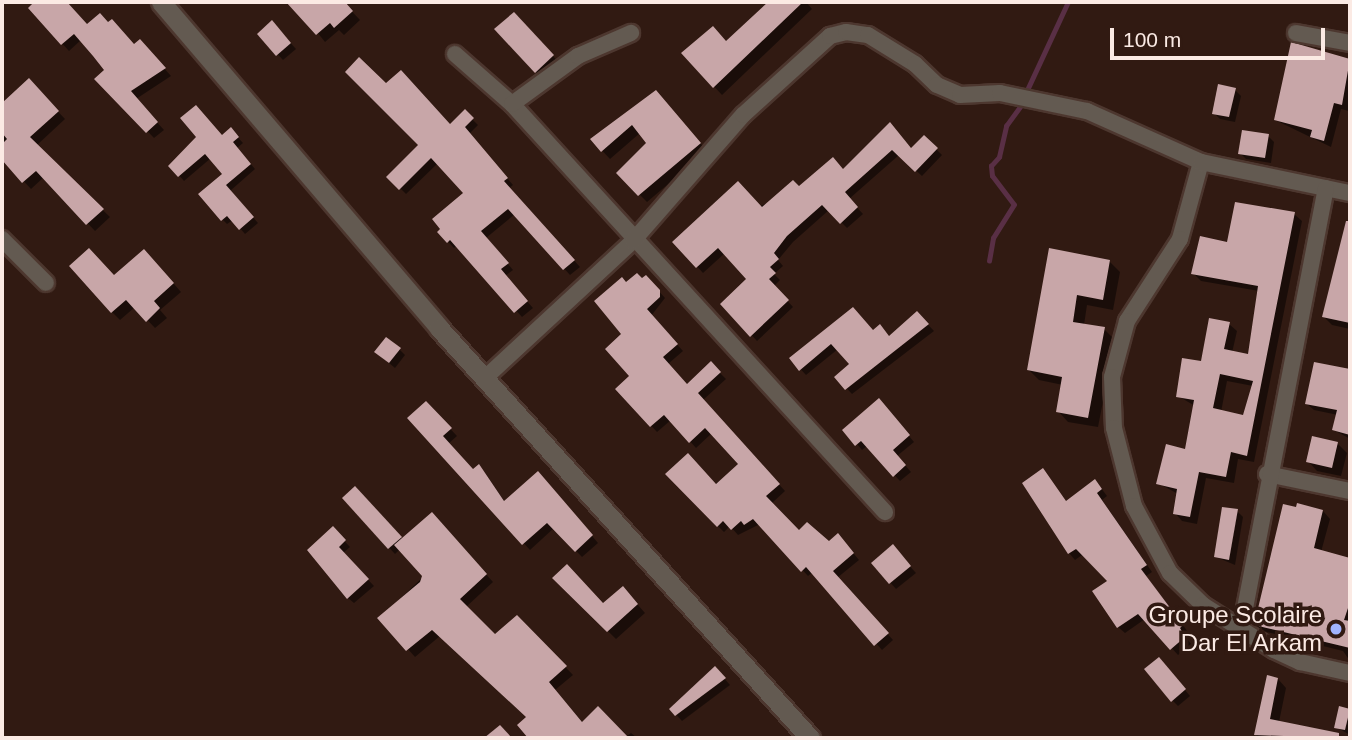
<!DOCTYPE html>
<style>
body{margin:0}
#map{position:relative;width:1352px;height:740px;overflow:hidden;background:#311a12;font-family:Helvetica,sans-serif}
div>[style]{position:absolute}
.shadow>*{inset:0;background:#0007}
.stream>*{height:4.5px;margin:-2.25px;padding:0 2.25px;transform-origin:2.25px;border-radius:2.25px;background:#592f45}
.building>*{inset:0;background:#c8a6a8}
.roads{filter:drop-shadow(2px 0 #4d372f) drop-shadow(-2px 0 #4d372f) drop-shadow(0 2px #4d372f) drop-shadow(0 -2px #4d372f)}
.minor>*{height:16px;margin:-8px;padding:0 8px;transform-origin:8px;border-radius:8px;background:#635a51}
.tertiary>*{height:19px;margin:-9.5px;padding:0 9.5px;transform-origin:9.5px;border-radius:9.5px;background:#635a51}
.dots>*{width:19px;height:19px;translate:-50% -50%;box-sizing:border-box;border:4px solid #311a12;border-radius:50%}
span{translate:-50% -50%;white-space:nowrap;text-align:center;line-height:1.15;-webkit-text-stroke:7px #311a12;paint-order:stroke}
.poi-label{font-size:24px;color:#fbeae4}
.right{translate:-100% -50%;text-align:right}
.frame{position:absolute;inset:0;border:4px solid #fbeae4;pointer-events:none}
.scale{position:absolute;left:1110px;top:28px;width:215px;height:32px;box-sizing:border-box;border:4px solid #fbeae4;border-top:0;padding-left:9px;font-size:21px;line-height:24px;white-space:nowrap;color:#fbeae4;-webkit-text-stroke:5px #311a12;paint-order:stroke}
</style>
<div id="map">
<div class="shadow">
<i style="clip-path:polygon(37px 2px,66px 2px,88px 26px,108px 24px,134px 46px,146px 48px,171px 76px,136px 99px,164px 130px,154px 138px,97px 79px,106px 70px,81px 40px,69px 51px,30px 8px)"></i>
<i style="clip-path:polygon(293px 2px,343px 2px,360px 20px,344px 35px,339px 30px,325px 42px)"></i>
<i style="clip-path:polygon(771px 2px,806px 2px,812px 9px,722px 95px,683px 53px,726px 43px)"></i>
<i style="clip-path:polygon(523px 23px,562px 66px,545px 81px,536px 72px)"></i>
<i style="clip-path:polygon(278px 29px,296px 49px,283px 60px,259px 34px)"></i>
<i style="clip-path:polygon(1293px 44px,1350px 61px,1350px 105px,1349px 111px,1341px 109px,1331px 147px,1275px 120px)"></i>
<i style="clip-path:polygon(29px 81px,65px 119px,36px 146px,110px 217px,95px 231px,44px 177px,31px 189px,2px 158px,2px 106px)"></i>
<i style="clip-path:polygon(386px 85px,450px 126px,465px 112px,478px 125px,469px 134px,513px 185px,509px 188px,580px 267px,570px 275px,515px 214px,486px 238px,513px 270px,505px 276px,533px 308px,522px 317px,457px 245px,454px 248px,439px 232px,465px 193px,438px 163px,406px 194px,389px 177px,421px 145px)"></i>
<i style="clip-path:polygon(1235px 90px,1241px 96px,1235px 122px,1220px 119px,1214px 113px)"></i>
<i style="clip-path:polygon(663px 100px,707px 151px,647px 202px,618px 173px,648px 143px,640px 133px,610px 159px,592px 140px)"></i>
<i style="clip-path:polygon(890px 124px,912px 150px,924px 137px,942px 155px,922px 176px,899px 155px,849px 199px,863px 214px,847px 228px,829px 210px,793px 242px,778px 260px,783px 266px,774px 274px,780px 280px,774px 286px,793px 307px,757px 341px,723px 304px,749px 279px,725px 253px,703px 273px,675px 242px,843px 171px)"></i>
<i style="clip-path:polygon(231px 130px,243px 143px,237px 148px,255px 169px,230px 191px,258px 223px,245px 234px,233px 220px,227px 224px,223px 220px,224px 174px,211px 158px,184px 181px,171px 166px)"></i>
<i style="clip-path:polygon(1268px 136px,1274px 142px,1271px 163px,1246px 159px,1240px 153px)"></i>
<i style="clip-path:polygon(evenodd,1294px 214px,1302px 221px,1254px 462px,1238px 459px,1234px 483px,1206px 478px,1197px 524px,1182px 521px,1175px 513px,1178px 494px,1158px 483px,1186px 451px,1195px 406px,1178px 396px,1229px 324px,1237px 331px,1232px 353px,1249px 356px,1259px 291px,1201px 281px,1193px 273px,1228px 244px,1294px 214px,1227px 381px,1253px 386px,1244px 417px,1221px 412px,1227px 381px)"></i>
<i style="clip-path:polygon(1347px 226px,1350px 227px,1350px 329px,1332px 325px,1324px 317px)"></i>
<i style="clip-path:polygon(1051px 250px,1109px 261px,1120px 272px,1113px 310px,1087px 305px,1084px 325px,1104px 329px,1115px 340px,1098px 427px,1068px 422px,1058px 411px,1063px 385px,1039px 380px,1029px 370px)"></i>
<i style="clip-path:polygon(152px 259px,181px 292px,160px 310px,167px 318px,155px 328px,135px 307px,120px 320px,112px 312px,114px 277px)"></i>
<i style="clip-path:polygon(646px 277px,665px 298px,651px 316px,683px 351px,668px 364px,687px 386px,711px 364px,726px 379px,703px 400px,785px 491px,771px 504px,799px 532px,829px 543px,844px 542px,859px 560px,837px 578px,893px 640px,882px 650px,813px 572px,808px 576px,760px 524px,738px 535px,730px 526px,724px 532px,692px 501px,741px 465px,712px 433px,696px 448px,671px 420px,657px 432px,617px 389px,632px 377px,623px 335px,627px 285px)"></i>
<i style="clip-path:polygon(852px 309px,873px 332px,890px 338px,917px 313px,934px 331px,852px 394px,836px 377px,851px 364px,838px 349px,806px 375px,791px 359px)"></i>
<i style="clip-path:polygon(399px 349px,405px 355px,395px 368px,383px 358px)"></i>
<i style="clip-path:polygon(1315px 364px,1350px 371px,1350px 439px,1334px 430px,1338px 415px,1314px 410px,1307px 404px)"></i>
<i style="clip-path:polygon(426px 403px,457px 436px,448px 444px,473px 471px,479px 467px,485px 473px,505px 502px,544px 479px,598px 543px,582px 557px,554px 528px,530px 550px,409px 418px)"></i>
<i style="clip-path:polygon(884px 406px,914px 442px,897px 456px,911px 472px,900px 481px,867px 446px,862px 450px,857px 444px)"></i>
<i style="clip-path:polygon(1338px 444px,1347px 453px,1341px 476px,1317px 471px,1308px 461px)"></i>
<i style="clip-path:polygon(1101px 488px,1107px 496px,1102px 500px,1152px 572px,1146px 576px,1188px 632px,1185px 636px,1191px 644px,1178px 655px,1145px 619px,1125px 633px,1118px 627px,1109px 582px,1082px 555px,1075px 560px,1069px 553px,1067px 502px)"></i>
<i style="clip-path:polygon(361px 494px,403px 540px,439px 522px,493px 582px,466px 607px,494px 636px,517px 617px,573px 675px,555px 690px,583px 723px,626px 737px,631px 733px,637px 738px,531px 738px,519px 725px,529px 717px,440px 636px,415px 657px,380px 618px,424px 576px,400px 549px,395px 554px,344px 499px)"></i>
<i style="clip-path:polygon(1237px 511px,1243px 517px,1235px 565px,1216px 557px)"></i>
<i style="clip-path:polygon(1323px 511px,1330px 519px,1321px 552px,1350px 561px,1350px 661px,1343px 651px,1263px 631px,1255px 624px)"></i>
<i style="clip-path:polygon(333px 529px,350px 547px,343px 553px,374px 586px,354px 603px,348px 598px)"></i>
<i style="clip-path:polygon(898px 553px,916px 573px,896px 589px,873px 563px)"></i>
<i style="clip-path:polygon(554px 578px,603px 605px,630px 596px,645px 613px,616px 639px)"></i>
<i style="clip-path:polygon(1164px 665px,1190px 696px,1178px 706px,1172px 700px)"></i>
<i style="clip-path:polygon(715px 668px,730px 685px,682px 721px,671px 709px)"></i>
<i style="clip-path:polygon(1278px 679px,1286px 688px,1279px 722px,1346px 738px,1260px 738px,1256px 735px)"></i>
<i style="clip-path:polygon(1349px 710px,1350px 712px,1350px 735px,1336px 727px)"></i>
</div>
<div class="stream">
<i style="left:1028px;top:88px;width:95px;rotate:-65.1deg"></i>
<i style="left:989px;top:261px;width:23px;rotate:-80deg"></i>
<i style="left:993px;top:238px;width:39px;rotate:-58deg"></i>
<i style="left:1014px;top:205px;width:36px;rotate:-127deg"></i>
<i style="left:992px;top:176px;width:10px;rotate:-96deg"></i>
<i style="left:991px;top:166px;width:12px;rotate:-48deg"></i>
<i style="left:999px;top:157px;width:32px;rotate:-77deg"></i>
<i style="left:1006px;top:126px;width:26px;rotate:-54deg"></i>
</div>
<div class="building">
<i style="clip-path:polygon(34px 2px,67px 2px,87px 24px,100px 13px,108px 22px,112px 19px,134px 44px,140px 39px,166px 68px,131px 91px,158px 122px,146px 133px,94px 79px,104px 70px,93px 56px,74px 34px,61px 45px,28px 8px)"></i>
<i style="clip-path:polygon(286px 2px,345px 2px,353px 11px,334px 28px,330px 23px,316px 35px)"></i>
<i style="clip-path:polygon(768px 2px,803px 2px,713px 88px,681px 53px,713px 26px,726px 41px)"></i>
<i style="clip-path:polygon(514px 12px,554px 55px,535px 73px,494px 29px)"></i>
<i style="clip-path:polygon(272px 20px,291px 43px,276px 56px,257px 34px)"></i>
<i style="clip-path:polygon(1291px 42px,1350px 59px,1342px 105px,1334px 103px,1324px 141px,1310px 137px,1312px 130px,1274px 120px)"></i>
<i style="clip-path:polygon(359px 57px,386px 83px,401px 70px,450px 124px,465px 109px,474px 118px,465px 127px,508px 178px,504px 181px,575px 260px,563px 270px,508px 209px,481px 231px,509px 263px,501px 269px,528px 301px,514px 313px,450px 240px,447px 243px,437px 232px,440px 229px,432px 219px,463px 193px,431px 158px,399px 190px,386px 177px,418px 145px,345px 72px)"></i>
<i style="clip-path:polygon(29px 78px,59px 111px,30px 137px,104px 209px,86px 225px,36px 171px,22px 183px,2px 160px,2px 144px,7px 139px,2px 133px,2px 103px)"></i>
<i style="clip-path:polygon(1218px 84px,1236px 88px,1229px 117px,1212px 114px)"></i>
<i style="clip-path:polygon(656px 90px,701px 143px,638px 196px,616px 173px,646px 143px,632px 125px,601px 152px,590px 139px)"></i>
<i style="clip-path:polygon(196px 105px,222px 135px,231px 127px,239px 137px,233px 142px,251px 164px,226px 185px,254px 217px,239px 230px,227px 216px,221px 221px,198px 194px,222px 174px,205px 154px,178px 177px,168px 166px,196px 137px,180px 118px)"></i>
<i style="clip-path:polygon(890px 122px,911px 148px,924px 135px,938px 148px,915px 172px,892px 150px,845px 192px,858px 207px,840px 224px,822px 205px,787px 236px,774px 253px,779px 259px,770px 267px,776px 273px,769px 279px,789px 300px,750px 337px,720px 304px,746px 279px,718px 248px,696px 268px,672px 242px,738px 181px,762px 207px,793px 180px,799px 186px,833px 157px,843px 169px)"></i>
<i style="clip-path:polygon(1242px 130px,1269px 134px,1265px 158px,1238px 154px)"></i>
<i style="clip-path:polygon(evenodd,1235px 202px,1295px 212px,1247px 456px,1231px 452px,1226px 477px,1199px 472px,1190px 517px,1173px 514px,1177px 489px,1156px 484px,1166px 444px,1185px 449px,1194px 400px,1176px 397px,1182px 358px,1201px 361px,1209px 318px,1230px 322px,1224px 349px,1248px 354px,1258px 286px,1191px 274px,1200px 236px,1227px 242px,1235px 202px,1220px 374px,1253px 381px,1243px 415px,1213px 408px,1220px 374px)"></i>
<i style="clip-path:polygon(1346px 221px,1350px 221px,1350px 323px,1322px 317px)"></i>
<i style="clip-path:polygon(89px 248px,114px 275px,144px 249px,174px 283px,154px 301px,160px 308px,146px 322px,126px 300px,111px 313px,69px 266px)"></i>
<i style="clip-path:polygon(1049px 248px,1110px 260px,1103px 300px,1077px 295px,1073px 322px,1105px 327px,1088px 418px,1056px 412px,1062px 377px,1027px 370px)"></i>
<i style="clip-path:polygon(637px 273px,642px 278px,646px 275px,660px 290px,660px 297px,647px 309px,678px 344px,663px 357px,687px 384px,711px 361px,721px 372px,698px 393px,780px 484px,766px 496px,799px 530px,807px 522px,829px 541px,838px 533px,854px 553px,833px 571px,889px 633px,874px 646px,806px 567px,801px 572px,753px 519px,744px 525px,741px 521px,731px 530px,723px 521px,717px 527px,665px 474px,688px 453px,716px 484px,738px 464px,705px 428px,689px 443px,664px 415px,650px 427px,615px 389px,629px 376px,605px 349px,621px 334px,594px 301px,622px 277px,626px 282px)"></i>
<i style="clip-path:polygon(853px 307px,873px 330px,880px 324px,889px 336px,917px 311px,929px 324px,845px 390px,834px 377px,849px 364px,831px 344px,799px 371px,789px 358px)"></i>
<i style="clip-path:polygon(386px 337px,401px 348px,389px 363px,374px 352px)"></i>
<i style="clip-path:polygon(1314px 362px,1350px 369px,1350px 435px,1332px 430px,1337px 410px,1305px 404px)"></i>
<i style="clip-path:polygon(879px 398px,910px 435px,893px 450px,906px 465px,893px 477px,861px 441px,855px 446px,842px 430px)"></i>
<i style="clip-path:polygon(426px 401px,452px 428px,443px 436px,473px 469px,479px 464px,504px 501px,538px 471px,593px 535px,575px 552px,547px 523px,522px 545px,407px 418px)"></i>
<i style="clip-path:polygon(1312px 436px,1338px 442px,1332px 468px,1306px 462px)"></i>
<i style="clip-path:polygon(1043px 468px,1066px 501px,1095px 479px,1102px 489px,1097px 493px,1147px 565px,1141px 569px,1183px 625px,1180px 628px,1185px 637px,1170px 650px,1138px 614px,1117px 628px,1092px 591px,1107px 581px,1076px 549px,1068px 554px,1022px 483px)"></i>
<i style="clip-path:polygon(355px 486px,402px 537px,388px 549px,342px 498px)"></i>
<i style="clip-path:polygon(1297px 503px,1323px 510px,1314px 548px,1350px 558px,1350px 602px,1344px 620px,1350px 621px,1350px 648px,1254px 625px,1283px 504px,1296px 507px)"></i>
<i style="clip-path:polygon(1222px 507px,1238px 509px,1229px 560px,1214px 557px)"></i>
<i style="clip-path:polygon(432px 512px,487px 574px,460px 599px,495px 634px,517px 615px,567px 666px,549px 682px,582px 722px,598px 706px,629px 738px,528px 738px,517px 725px,526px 717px,432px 630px,406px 651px,377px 618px,420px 582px,422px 576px,394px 545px)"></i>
<i style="clip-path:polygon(333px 526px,346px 540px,339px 547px,369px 579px,347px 599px,307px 550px)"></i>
<i style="clip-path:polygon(893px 544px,911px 566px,889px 584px,871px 563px)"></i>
<i style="clip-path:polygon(567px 564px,603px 603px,623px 586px,638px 604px,607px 632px,552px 578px)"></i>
<i style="clip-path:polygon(1159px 657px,1186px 689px,1171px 702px,1144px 669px)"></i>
<i style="clip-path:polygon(715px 666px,726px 678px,675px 716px,669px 709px)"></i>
<i style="clip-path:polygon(1267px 675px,1278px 678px,1270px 719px,1339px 733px,1339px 738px,1254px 735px)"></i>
<i style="clip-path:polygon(1339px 706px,1350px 709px,1345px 730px,1334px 728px)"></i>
<i style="clip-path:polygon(500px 725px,512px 738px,484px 738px)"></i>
</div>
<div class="roads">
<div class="minor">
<i style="left:1296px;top:33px;width:55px;rotate:10.5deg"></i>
<i style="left:455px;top:54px;width:76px;rotate:41.3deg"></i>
<i style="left:512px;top:104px;width:553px;rotate:47.57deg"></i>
<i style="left:512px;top:104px;width:82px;rotate:-36deg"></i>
<i style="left:578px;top:56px;width:58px;rotate:-23.5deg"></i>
<i style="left:1201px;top:162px;width:80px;rotate:105.3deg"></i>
<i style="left:1180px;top:239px;width:98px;rotate:122.9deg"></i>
<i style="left:1127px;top:321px;width:58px;rotate:105deg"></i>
<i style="left:1112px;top:377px;width:51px;rotate:87.8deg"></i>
<i style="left:1114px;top:428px;width:81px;rotate:75.6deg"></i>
<i style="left:1134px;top:506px;width:76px;rotate:61.8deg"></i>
<i style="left:1170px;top:573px;width:46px;rotate:44.1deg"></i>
<i style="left:1203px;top:605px;width:84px;rotate:32.4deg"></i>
<i style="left:1274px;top:650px;width:29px;rotate:25deg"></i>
<i style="left:1300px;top:662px;width:51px;rotate:12.4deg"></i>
<i style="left:2px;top:239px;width:62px;rotate:45deg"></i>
<i style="left:485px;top:378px;width:202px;rotate:-42.8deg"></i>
<i style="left:633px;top:241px;width:167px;rotate:-48.9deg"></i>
<i style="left:743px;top:115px;width:118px;rotate:-42.2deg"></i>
<i style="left:830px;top:36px;width:16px;rotate:-14deg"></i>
<i style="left:846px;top:32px;width:22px;rotate:8deg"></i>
<i style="left:868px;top:35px;width:55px;rotate:31.7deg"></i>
<i style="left:915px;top:64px;width:30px;rotate:44deg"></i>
<i style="left:937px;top:85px;width:25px;rotate:23deg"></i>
<i style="left:960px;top:95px;width:40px;rotate:-2.9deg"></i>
<i style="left:1000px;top:93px;width:89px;rotate:11.7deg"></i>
<i style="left:1087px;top:111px;width:125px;rotate:24.1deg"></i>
<i style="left:1201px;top:162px;width:152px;rotate:11.8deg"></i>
<i style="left:1267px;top:474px;width:85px;rotate:11.6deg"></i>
<i style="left:1241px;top:629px;width:449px;rotate:-79.1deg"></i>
</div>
<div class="tertiary">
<i style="left:161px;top:2px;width:428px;rotate:49.5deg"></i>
<i style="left:439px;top:328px;width:553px;rotate:47.86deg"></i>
</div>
</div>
<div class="dots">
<i style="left:1336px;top:629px;background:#a0b3fd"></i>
</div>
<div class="poi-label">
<span class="right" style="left:1322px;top:629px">Groupe Scolaire<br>Dar El Arkam</span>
</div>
<div class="frame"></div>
<div class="scale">100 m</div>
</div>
